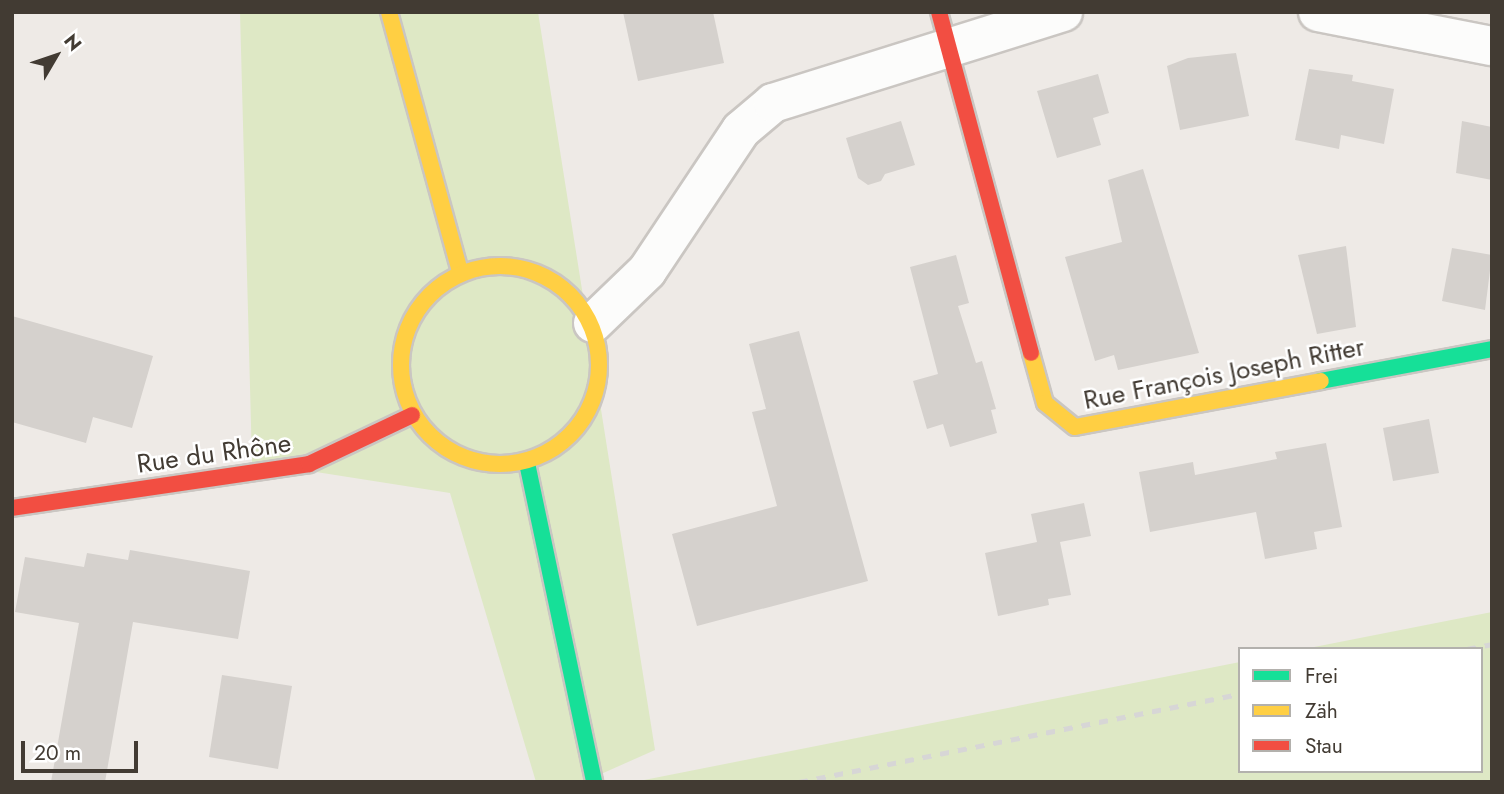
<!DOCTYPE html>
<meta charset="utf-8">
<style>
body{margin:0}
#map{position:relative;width:1504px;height:794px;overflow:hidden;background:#eeeae6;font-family:Jost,sans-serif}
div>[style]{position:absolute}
.green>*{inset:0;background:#dee8c5}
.building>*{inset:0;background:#d5d1cd}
.roads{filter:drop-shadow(2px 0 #cac6c2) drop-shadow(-2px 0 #cac6c2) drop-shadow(0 2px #cac6c2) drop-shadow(0 -2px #cac6c2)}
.street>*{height:38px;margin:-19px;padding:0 19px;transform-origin:19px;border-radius:19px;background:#fcfcfb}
.fast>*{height:16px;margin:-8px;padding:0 8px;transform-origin:8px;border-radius:8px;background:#16e098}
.slow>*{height:16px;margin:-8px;padding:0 8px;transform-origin:8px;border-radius:8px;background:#ffcf43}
.slow>.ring{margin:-8px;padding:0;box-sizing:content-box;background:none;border:16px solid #ffcf43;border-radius:50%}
.jam>*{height:16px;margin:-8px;padding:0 8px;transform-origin:8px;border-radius:8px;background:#f24e42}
.rail>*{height:5px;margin-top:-2.5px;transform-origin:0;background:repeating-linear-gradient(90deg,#d7d6d6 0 9px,transparent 0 18px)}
span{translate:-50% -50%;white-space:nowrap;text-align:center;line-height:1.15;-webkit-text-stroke:5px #fff;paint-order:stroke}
.street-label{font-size:26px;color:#423b33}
.frame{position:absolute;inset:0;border:14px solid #423b33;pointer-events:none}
.legend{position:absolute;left:1238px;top:647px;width:245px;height:126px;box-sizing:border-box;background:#fff;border:2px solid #b3b1ad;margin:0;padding:9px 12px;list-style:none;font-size:21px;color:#423b33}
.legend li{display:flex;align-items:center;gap:14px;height:35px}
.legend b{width:35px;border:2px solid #b3b1ad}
.north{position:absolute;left:21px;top:21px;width:70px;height:70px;-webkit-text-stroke:5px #fff;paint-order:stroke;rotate:51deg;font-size:19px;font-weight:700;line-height:28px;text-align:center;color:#423b33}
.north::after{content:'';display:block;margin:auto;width:24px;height:32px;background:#423b33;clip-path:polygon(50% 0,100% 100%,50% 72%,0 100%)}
.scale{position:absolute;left:21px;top:741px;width:117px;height:32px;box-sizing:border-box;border:4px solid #423b33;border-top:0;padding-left:9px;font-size:21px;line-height:24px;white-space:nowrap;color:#423b33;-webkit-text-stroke:5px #fff;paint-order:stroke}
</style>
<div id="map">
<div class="green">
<i style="clip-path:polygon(240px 12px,538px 12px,655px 750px,583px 782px,536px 782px,450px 493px,252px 462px)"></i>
<i style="clip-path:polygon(1492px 612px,1492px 782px,634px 782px,1240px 662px,1240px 771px,1481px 771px,1481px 649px,1304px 649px)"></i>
</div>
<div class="building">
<i style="clip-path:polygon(623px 12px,713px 12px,724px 63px,638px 81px)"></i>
<i style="clip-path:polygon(1236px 53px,1249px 116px,1180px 130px,1167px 66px,1188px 58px)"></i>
<i style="clip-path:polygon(1309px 69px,1353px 75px,1352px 81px,1394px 89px,1384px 144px,1341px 135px,1339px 149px,1295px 140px)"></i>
<i style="clip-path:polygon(1098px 74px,1109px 113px,1093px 118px,1101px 145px,1057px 158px,1037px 91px)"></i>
<i style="clip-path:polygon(901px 121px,915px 165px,885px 174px,881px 181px,868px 185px,858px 178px,846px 138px)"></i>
<i style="clip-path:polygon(1462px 121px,1492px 127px,1492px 180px,1456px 173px)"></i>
<i style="clip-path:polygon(1143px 169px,1199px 353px,1118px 370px,1114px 355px,1095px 361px,1065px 257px,1122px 242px,1108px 180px)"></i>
<i style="clip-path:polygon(1346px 246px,1356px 327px,1317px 334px,1298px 255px)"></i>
<i style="clip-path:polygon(1452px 248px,1492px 255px,1485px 310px,1442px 301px)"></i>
<i style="clip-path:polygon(956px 255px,969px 303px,958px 306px,976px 363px,982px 361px,996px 409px,991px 410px,997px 433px,950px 447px,943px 424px,927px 429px,913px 381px,938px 374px,910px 267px)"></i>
<i style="clip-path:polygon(12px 316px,153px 356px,132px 428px,93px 417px,86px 443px,12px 422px)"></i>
<i style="clip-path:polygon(799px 331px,868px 581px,697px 626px,672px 534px,777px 506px,752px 412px,766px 409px,749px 344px)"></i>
<i style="clip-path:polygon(1429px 419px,1439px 473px,1393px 481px,1383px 428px)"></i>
<i style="clip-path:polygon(1326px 443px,1342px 527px,1314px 532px,1317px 549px,1265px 559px,1256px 512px,1150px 532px,1139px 472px,1193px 462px,1195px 475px,1277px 459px,1275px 452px)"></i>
<i style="clip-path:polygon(1084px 503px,1091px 536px,1060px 542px,1071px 595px,1048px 599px,1049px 605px,998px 616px,985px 553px,1037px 542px,1031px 514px)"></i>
<i style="clip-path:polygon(130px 550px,250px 571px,238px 639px,133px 622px,105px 782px,51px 782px,79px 623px,15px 612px,25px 557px,84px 567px,87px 553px,128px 560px)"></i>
<i style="clip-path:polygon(222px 675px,292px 686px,278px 769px,209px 757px)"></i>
</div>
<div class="roads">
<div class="street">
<i style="left:1318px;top:12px;width:177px;rotate:11.1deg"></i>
<i style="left:593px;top:323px;width:75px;rotate:-43.9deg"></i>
<i style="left:647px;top:271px;width:169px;rotate:-56.3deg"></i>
<i style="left:741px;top:130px;width:42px;rotate:-40.2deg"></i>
<i style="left:773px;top:103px;width:304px;rotate:-17.4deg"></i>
</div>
<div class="fast">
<i style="left:1321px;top:381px;width:174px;rotate:-10.6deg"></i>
<i style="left:527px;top:463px;width:326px;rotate:78.1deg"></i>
</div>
<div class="slow">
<i style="left:389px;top:12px;width:269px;rotate:74.7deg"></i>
<i class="ring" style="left:401px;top:266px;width:182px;height:182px"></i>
<i style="left:1031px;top:353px;width:52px;rotate:74.4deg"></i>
<i style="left:1045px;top:403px;width:38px;rotate:39deg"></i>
<i style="left:1075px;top:427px;width:250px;rotate:-10.6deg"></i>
</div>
<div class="jam">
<i style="left:939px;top:12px;width:353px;rotate:74.9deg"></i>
<i style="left:12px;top:508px;width:300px;rotate:-8.4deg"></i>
<i style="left:309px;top:464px;width:114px;rotate:-25.4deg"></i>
</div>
</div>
<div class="rail">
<i style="left:1467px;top:649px;width:25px;rotate:-11deg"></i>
<i style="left:799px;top:782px;width:450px;rotate:-11.3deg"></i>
</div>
<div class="street-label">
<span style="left:1224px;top:374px;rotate:-11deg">Rue François Joseph Ritter</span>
<span style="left:214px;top:454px;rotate:-8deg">Rue du Rhône</span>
</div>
<div class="frame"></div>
<ul class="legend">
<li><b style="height:9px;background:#16e098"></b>Frei</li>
<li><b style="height:9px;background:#ffcf43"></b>Zäh</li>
<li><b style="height:9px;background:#f24e42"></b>Stau</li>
</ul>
<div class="north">N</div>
<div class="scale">20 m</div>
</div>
